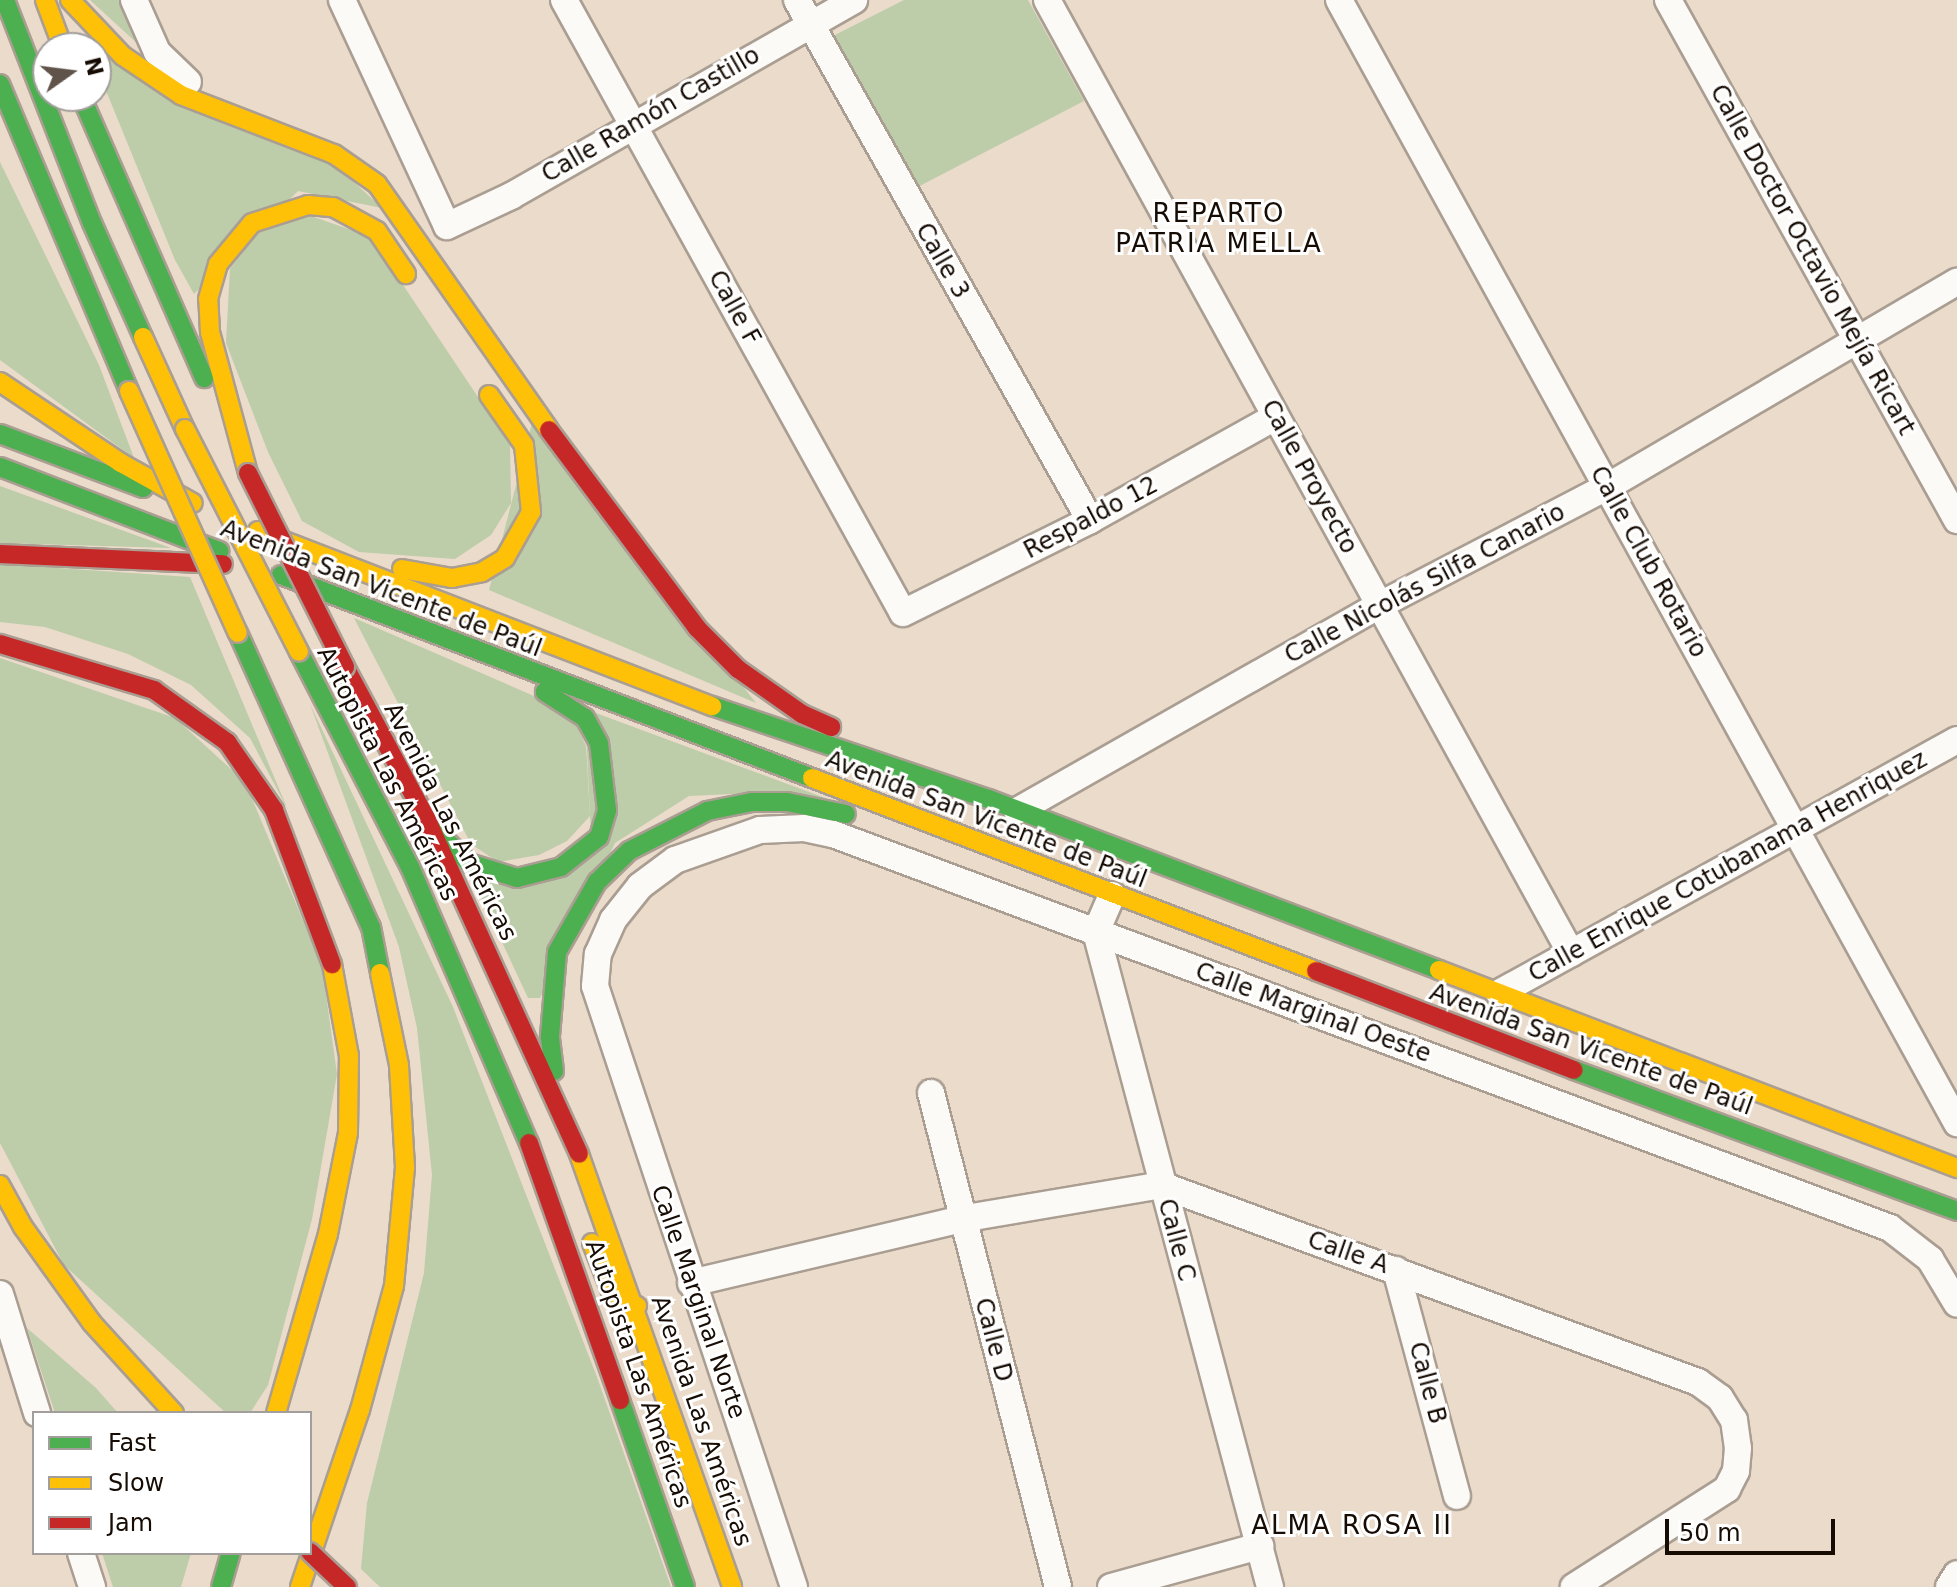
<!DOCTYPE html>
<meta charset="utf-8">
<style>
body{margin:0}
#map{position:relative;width:1957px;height:1587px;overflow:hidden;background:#eadbcb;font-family:"DejaVu Sans",sans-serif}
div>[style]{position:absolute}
.green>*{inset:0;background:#bdcca9}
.roads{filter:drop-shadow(2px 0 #aa9e92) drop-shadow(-2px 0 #aa9e92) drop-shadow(0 2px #aa9e92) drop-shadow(0 -2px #aa9e92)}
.street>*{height:26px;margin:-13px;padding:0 13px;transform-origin:13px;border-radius:13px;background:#fcfaf7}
.fast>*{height:18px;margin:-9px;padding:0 9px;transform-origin:9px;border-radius:9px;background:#4caf50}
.slow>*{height:18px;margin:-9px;padding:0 9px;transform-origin:9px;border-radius:9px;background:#ffc107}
.jam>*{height:18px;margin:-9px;padding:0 9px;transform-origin:9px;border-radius:9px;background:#c62828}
.bridges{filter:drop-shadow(2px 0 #aa9e92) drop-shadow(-2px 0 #aa9e92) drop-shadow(0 2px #aa9e92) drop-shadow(0 -2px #aa9e92)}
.slow-bridge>*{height:18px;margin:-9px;padding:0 9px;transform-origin:9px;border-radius:9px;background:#ffc107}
.jam-bridge>*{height:18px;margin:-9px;padding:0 9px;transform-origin:9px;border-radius:9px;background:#c62828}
span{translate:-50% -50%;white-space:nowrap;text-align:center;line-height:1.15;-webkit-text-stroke:6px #fff;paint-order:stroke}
.street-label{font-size:24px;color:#160c04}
.neighbourhood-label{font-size:26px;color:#160c04;letter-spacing:2px}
.legend{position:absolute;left:32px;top:1411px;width:280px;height:144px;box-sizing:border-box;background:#fff;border:2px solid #a29e9b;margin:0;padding:10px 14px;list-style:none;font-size:24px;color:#160c04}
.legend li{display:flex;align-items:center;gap:16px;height:40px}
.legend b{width:40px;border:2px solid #a29e9b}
.north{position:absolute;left:32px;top:32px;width:80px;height:80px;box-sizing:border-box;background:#fff;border:2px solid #a29e9b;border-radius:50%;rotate:76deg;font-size:22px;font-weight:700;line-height:32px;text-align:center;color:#160c04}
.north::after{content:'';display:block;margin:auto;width:28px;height:36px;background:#60544a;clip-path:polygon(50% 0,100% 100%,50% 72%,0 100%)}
.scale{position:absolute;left:1665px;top:1519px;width:170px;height:36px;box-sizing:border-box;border:4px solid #160c04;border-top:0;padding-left:10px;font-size:24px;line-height:28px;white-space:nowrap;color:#160c04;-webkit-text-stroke:6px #fff;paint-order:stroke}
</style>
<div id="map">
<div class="green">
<i style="clip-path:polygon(90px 0,137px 0,151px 56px)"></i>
<i style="clip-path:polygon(904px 0,1028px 0,1084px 101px,906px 193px,827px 39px)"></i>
<i style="clip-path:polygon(96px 48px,329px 159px,382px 208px,298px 191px,194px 294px,175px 260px,96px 66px)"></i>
<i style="clip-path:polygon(0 162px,99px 365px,134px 458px,0 360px)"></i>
<i style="clip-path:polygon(311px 216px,371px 237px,510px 445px,511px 503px,491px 535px,455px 559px,359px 552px,302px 521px,268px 452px,226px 343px,230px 269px,261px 229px)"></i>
<i style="clip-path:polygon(533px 419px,756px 703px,489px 590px)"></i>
<i style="clip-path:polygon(0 486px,171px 548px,0 543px)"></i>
<i style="clip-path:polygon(0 564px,190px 577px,288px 810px,250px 738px,191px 685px,128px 654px,45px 627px,0 622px)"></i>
<i style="clip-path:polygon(354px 618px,571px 712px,586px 746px,590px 816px,567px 841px,539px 855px,498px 862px,471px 844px)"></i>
<i style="clip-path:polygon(0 658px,175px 718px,245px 782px,322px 966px,337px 1074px,312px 1219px,268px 1385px,250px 1413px,226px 1413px,64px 1265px,0 1143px)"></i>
<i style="clip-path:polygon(310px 704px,453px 1007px,597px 1377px,671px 1587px,380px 1587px,361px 1569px,367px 1503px,424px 1273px,432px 1175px,417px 1028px,399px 947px)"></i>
<i style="clip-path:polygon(585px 709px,844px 805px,776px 792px,689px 796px,615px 843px,540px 998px,528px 998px,474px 882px,592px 856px)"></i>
<i style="clip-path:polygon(27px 1328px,96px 1388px,118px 1413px,55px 1413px)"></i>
<i style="clip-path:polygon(102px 1553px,191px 1553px,181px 1587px,113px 1587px)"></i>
</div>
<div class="roads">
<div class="street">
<i style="left:134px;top:0;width:57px;rotate:66.1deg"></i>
<i style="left:157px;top:52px;width:43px;rotate:44.1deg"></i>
<i style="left:342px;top:0;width:249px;rotate:65.1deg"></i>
<i style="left:447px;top:226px;width:71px;rotate:-25.1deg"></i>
<i style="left:511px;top:196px;width:395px;rotate:-29.7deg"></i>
<i style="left:564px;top:0;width:700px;rotate:61.06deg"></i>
<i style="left:903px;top:613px;width:209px;rotate:-26.4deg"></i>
<i style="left:1090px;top:520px;width:212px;rotate:-29.1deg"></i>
<i style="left:797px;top:0;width:597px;rotate:60.6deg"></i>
<i style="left:1047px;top:0;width:1088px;rotate:61.2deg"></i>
<i style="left:1339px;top:0;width:1282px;rotate:61.18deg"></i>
<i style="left:1668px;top:0;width:595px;rotate:60.94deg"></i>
<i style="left:1017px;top:811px;width:417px;rotate:-29.6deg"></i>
<i style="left:1380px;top:605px;width:256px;rotate:-27.5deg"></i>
<i style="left:1607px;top:487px;width:406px;rotate:-30.4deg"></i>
<i style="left:1112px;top:895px;width:40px;rotate:113.4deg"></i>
<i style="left:1096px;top:932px;width:678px;rotate:75.12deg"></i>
<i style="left:1499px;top:993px;width:523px;rotate:-28.92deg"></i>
<i style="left:931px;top:1093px;width:510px;rotate:75.58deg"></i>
<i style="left:1396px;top:1270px;width:234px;rotate:74.9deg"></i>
<i style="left:691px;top:1283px;width:277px;rotate:-13.3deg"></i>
<i style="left:961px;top:1219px;width:203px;rotate:-9.6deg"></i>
<i style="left:1161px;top:1185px;width:572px;rotate:20.15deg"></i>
<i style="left:1698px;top:1382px;width:27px;rotate:36deg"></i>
<i style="left:1720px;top:1398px;width:26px;rotate:58deg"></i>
<i style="left:1734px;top:1420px;width:28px;rotate:82deg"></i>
<i style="left:1738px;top:1448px;width:23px;rotate:95deg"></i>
<i style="left:1736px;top:1471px;width:20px;rotate:117deg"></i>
<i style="left:1727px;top:1489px;width:182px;rotate:147.4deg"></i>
<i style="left:0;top:1294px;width:125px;rotate:72.7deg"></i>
<i style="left:81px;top:1553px;width:36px;rotate:72deg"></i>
<i style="left:794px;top:1587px;width:633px;rotate:-108.32deg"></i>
<i style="left:595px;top:986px;width:32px;rotate:-85deg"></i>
<i style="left:598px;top:954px;width:37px;rotate:-66deg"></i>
<i style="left:613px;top:920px;width:43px;rotate:-51.5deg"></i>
<i style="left:640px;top:886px;width:44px;rotate:-36.6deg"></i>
<i style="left:675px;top:860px;width:90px;rotate:-19.4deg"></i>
<i style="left:760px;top:830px;width:44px;rotate:-2.6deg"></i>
<i style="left:804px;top:828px;width:30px;rotate:12deg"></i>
<i style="left:833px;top:834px;width:1128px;rotate:20.44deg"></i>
<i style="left:1890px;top:1228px;width:51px;rotate:37.8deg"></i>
<i style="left:1930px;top:1259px;width:52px;rotate:59deg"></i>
<i style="left:1111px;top:1587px;width:155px;rotate:-15.4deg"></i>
<i style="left:1949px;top:1587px;width:15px;rotate:-58deg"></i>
</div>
<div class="fast">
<i style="left:5px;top:0;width:239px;rotate:68.7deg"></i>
<i style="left:92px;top:223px;width:125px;rotate:65.9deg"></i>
<i style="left:0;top:84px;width:333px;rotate:67.2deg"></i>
<i style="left:81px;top:96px;width:308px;rotate:66.4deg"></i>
<i style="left:0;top:434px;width:153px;rotate:20.7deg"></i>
<i style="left:0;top:467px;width:235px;rotate:21deg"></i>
<i style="left:281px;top:575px;width:568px;rotate:20.92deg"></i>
<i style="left:238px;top:633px;width:323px;rotate:65.7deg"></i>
<i style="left:371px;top:927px;width:47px;rotate:78.9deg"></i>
<i style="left:299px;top:652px;width:242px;rotate:62.7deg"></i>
<i style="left:410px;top:867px;width:301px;rotate:66.7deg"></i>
<i style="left:712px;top:706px;width:292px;rotate:18.6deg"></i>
<i style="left:989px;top:799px;width:481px;rotate:20.8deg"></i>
<i style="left:437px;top:832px;width:45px;rotate:44.1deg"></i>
<i style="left:469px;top:863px;width:50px;rotate:17.4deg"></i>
<i style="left:517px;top:878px;width:45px;rotate:-14deg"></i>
<i style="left:561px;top:867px;width:48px;rotate:-38.3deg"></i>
<i style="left:599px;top:837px;width:28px;rotate:-73deg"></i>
<i style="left:607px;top:810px;width:67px;rotate:-96.8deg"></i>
<i style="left:599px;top:743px;width:29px;rotate:-119deg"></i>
<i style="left:585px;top:718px;width:48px;rotate:-147deg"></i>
<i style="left:1574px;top:1070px;width:408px;rotate:20.2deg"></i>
<i style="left:554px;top:1071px;width:35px;rotate:-97deg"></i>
<i style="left:550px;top:1036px;width:84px;rotate:-85.2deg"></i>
<i style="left:557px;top:952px;width:81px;rotate:-60.3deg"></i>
<i style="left:597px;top:882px;width:45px;rotate:-44.1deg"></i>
<i style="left:629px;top:851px;width:88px;rotate:-27.1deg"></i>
<i style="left:707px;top:811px;width:46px;rotate:-11.3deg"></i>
<i style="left:752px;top:802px;width:35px"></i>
<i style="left:787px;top:802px;width:60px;rotate:11.5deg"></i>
<i style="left:620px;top:1400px;width:198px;rotate:70.8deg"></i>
<i style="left:221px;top:1587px;width:35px;rotate:-74deg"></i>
</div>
<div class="slow">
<i style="left:45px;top:0;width:51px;rotate:69.4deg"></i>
<i style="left:70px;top:0;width:77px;rotate:46.6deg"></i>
<i style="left:123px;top:56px;width:70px;rotate:33.9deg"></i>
<i style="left:181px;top:95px;width:164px;rotate:21.1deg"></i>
<i style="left:334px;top:154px;width:52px;rotate:34.9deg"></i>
<i style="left:377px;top:184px;width:300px;rotate:55deg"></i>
<i style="left:143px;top:337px;width:101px;rotate:65.5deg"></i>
<i style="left:0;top:382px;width:146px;rotate:33.8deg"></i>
<i style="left:121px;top:463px;width:82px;rotate:29.1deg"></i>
<i style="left:248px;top:473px;width:146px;rotate:-105.1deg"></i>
<i style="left:210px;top:332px;width:33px;rotate:-93deg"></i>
<i style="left:208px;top:299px;width:36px;rotate:-74deg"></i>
<i style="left:218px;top:264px;width:53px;rotate:-50.3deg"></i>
<i style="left:252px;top:223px;width:59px;rotate:-17.8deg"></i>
<i style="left:308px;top:205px;width:25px;rotate:5deg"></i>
<i style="left:333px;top:207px;width:50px;rotate:28.6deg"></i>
<i style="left:377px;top:231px;width:52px;rotate:56deg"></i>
<i style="left:258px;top:531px;width:487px;rotate:21.1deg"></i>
<i style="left:402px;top:569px;width:51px;rotate:10.2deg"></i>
<i style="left:452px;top:578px;width:31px;rotate:-11deg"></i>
<i style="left:482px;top:572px;width:27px;rotate:-31deg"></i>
<i style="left:505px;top:558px;width:53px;rotate:-60.5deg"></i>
<i style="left:531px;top:512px;width:67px;rotate:-96deg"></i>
<i style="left:524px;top:445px;width:61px;rotate:-125deg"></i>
<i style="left:812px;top:778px;width:540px;rotate:20.95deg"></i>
<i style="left:1439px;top:970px;width:555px;rotate:20.92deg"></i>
<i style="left:579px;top:1154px;width:459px;rotate:70.5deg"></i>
<i style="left:0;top:1185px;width:48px;rotate:61.3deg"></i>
<i style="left:23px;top:1227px;width:118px;rotate:54.3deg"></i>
<i style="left:92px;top:1323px;width:122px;rotate:47.7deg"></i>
<i style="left:592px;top:1243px;width:52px;rotate:68.4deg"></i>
<i style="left:611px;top:1291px;width:30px;rotate:30deg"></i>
<i style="left:276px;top:1413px;width:186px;rotate:-73.8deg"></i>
<i style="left:328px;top:1234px;width:103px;rotate:-78.8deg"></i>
<i style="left:348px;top:1133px;width:77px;rotate:-89.3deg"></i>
<i style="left:349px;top:1056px;width:94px;rotate:-100.5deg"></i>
<i style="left:300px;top:1587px;width:187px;rotate:-71.3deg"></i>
<i style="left:360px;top:1410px;width:129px;rotate:-74.7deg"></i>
<i style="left:394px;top:1286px;width:120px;rotate:-84.7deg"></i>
<i style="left:405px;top:1167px;width:102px;rotate:-93.4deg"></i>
<i style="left:399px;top:1065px;width:94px;rotate:-101.7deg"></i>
</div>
<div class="jam">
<i style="left:549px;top:430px;width:247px;rotate:53.2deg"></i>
<i style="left:697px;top:628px;width:58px;rotate:45deg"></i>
<i style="left:738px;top:669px;width:78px;rotate:35.1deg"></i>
<i style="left:802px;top:714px;width:32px;rotate:24deg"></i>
<i style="left:0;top:554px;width:223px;rotate:2.6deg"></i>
<i style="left:0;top:644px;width:161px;rotate:16.6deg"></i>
<i style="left:154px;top:690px;width:90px;rotate:35.5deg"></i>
<i style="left:227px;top:742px;width:83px;rotate:55.3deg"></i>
<i style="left:274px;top:810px;width:165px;rotate:69.4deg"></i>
<i style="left:345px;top:667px;width:171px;rotate:61.8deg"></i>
<i style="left:426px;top:818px;width:369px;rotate:65.5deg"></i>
<i style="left:1316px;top:971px;width:276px;rotate:21deg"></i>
<i style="left:529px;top:1143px;width:273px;rotate:70.5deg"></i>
</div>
</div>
<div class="bridges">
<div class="slow-bridge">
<i style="left:129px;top:391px;width:265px;rotate:65.8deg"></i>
<i style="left:185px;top:429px;width:250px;rotate:62.9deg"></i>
</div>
<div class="jam-bridge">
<i style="left:248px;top:473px;width:217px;rotate:63.4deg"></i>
<i style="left:310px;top:1552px;width:51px;rotate:43.4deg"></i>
</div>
</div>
<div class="street-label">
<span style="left:651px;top:115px;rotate:-30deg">Calle Ramón Castillo</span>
<span style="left:1812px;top:260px;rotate:61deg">Calle Doctor Octavio Mejía Ricart</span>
<span style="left:942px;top:261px;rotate:60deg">Calle 3</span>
<span style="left:734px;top:308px;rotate:61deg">Calle F</span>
<span style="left:1309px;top:477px;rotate:61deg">Calle Proyecto</span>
<span style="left:1091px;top:518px;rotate:-28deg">Respaldo 12</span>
<span style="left:1648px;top:562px;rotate:61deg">Calle Club Rotario</span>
<span style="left:1425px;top:584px;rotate:-28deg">Calle Nicolás Silfa Canario</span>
<span style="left:381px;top:589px;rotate:21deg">Avenida San Vicente de Paúl</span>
<span style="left:387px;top:774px;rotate:63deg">Autopista Las Américas</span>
<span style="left:986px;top:820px;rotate:21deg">Avenida San Vicente de Paúl</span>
<span style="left:450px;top:822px;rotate:63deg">Avenida Las Américas</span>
<span style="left:1728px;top:867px;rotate:-29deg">Calle Enrique Cotubanama Henriquez</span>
<span style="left:1313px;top:1013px;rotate:20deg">Calle Marginal Oeste</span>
<span style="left:1591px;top:1050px;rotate:20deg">Avenida San Vicente de Paúl</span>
<span style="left:1176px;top:1240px;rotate:75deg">Calle C</span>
<span style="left:1348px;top:1253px;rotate:19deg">Calle A</span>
<span style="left:698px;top:1302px;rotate:71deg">Calle Marginal Norte</span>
<span style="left:993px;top:1340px;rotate:75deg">Calle D</span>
<span style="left:638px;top:1374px;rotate:71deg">Autopista Las Américas</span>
<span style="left:1427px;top:1383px;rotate:75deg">Calle B</span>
<span style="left:701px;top:1421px;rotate:71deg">Avenida Las Américas</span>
</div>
<div class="neighbourhood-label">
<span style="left:1219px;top:229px">REPARTO<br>PATRIA MELLA</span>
<span style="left:1352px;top:1526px">ALMA ROSA II</span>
</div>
<ul class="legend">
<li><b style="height:10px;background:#4caf50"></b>Fast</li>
<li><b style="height:10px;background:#ffc107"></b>Slow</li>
<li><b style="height:10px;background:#c62828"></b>Jam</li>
</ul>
<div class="north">N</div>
<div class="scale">50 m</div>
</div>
